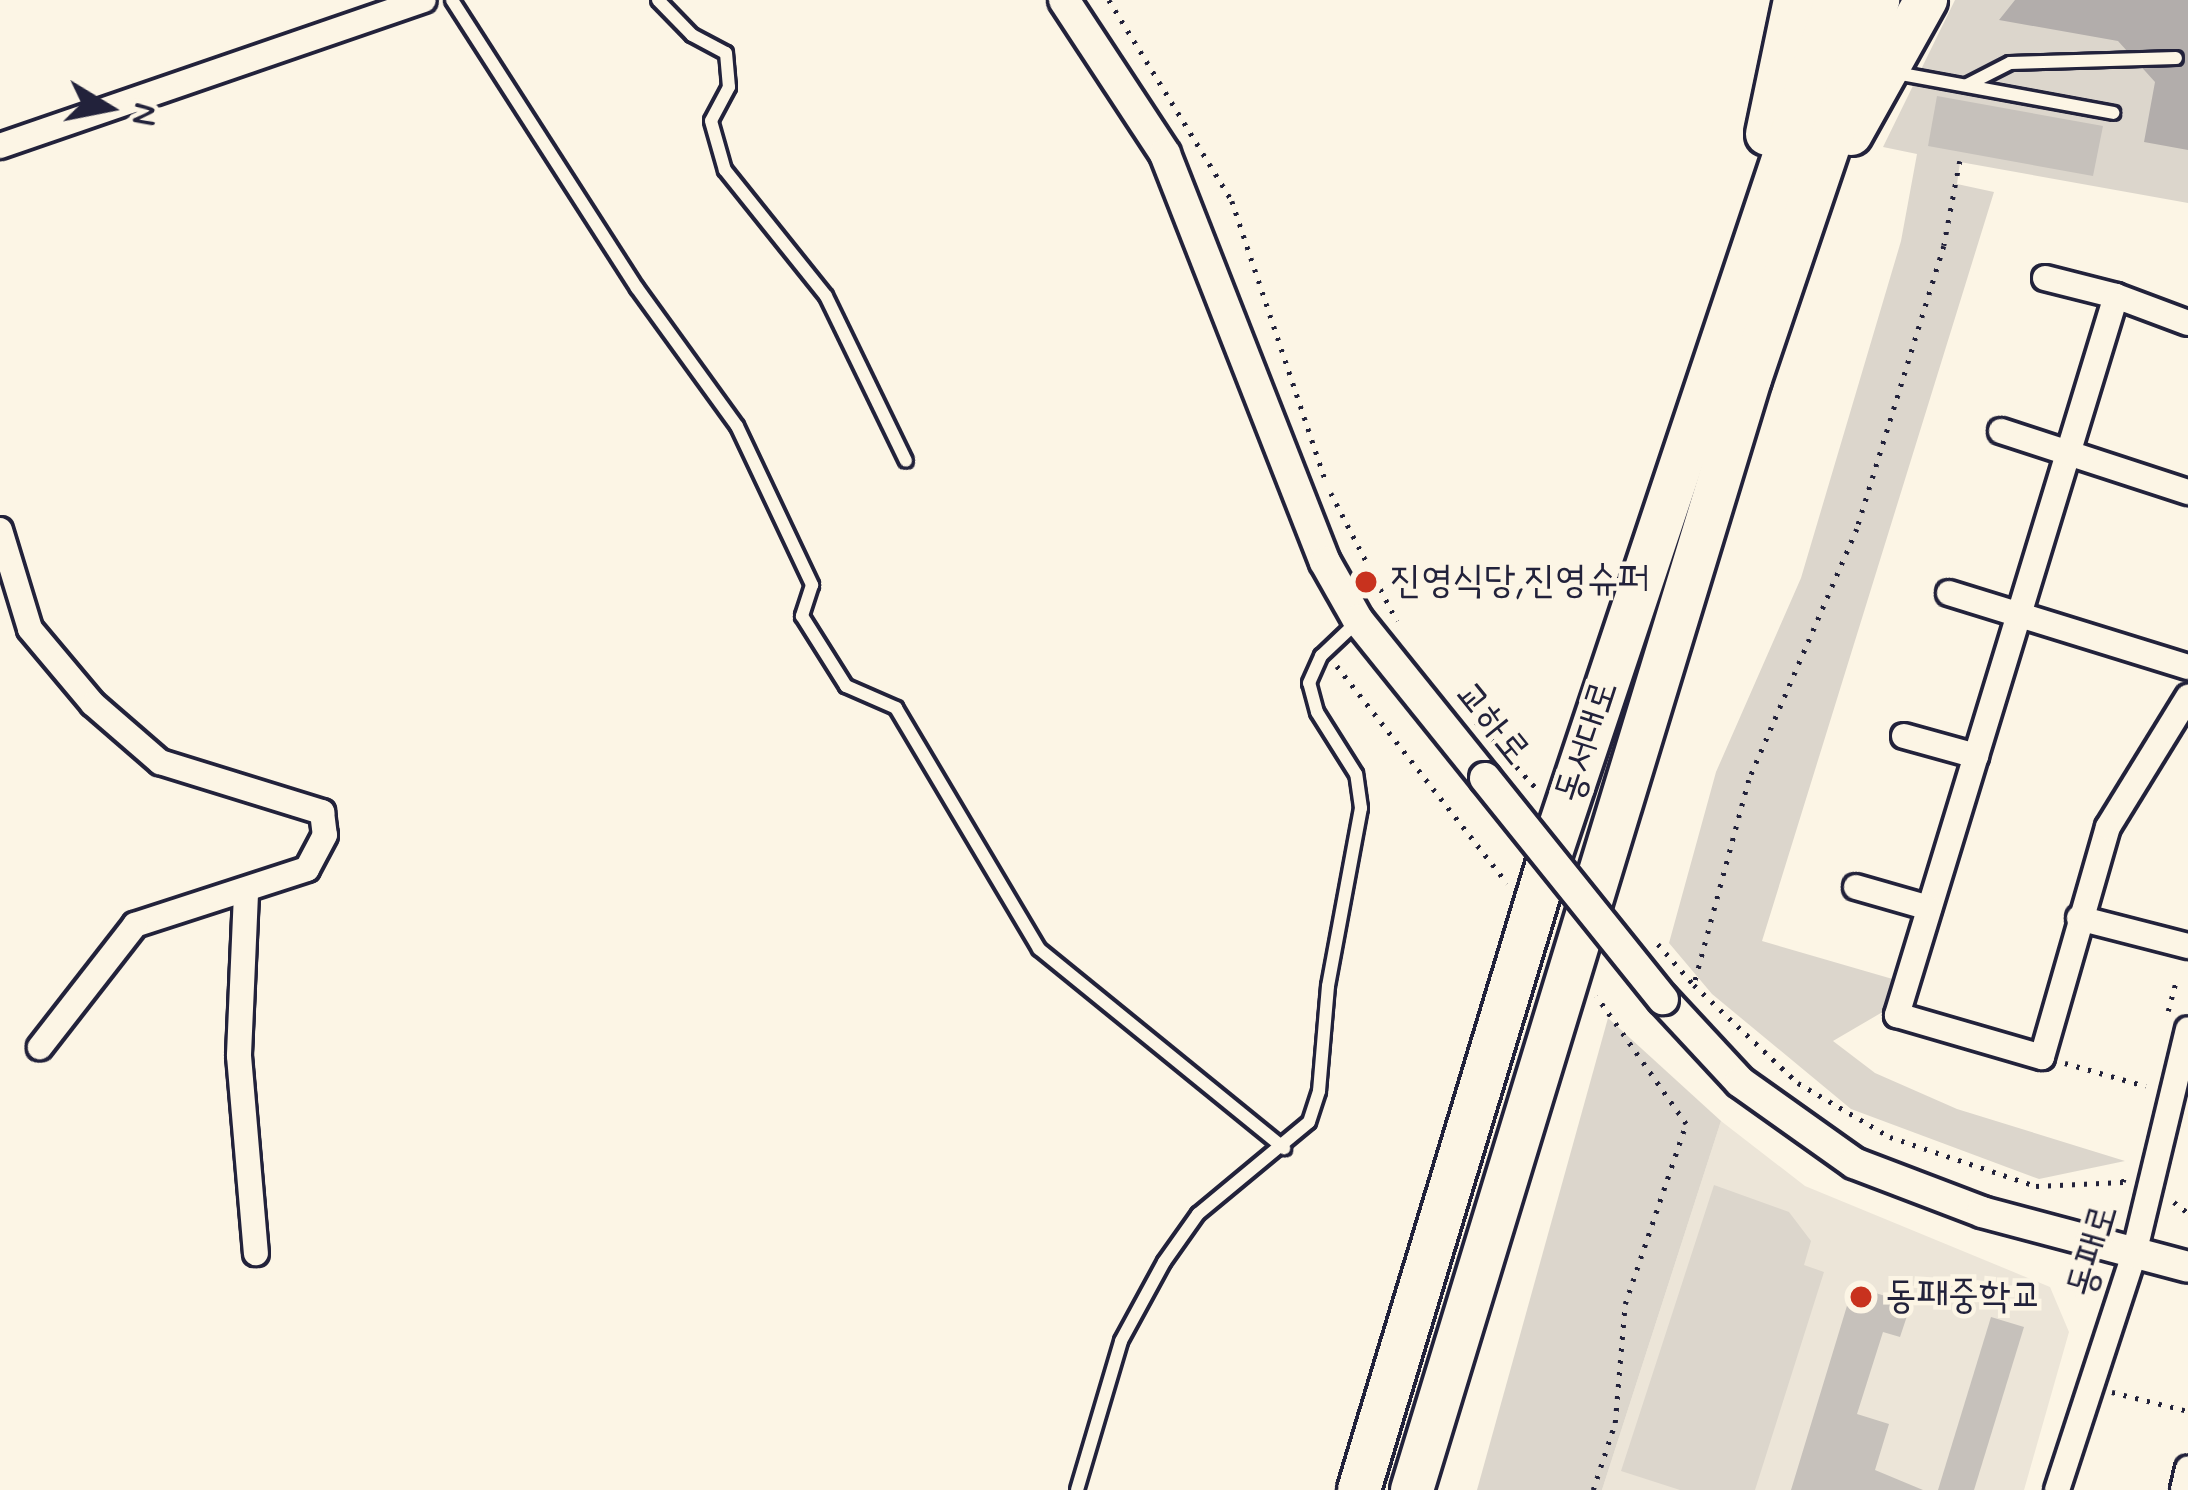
<!DOCTYPE html>
<meta charset="utf-8">
<style>
body{margin:0}
#map{position:relative;width:2188px;height:1490px;overflow:hidden;background:#fcf5e5;font-family:Mynerve,"Poor Story",sans-serif}
div>[style]{position:absolute}
.built>*{inset:0;background:#ece5d8}
.green>*{inset:0;background:#dcd6cc}
.water>*{inset:0;background:#b2adab}
.building>*{inset:0;background:#c6c1bb}
.path>*{height:4.5px;margin-top:-2.25px;transform-origin:0;background:repeating-linear-gradient(90deg,#22223b 0 3px,transparent 0 12px)}
.roads{filter:drop-shadow(3px 0 #22223b) drop-shadow(-3px 0 #22223b) drop-shadow(0 3px #22223b) drop-shadow(0 -3px #22223b)}
.service>*{height:12px;margin:-6px;padding:0 6px;transform-origin:6px;border-radius:6px;background:#fcf5e5}
.minor>*{height:24px;margin:-12px;padding:0 12px;transform-origin:12px;border-radius:12px;background:#fcf5e5}
.tertiary>*{height:30px;margin:-15px;padding:0 15px;transform-origin:15px;border-radius:15px;background:#fcf5e5}
.trunk>*{height:42px;margin:-21px;padding:0 21px;transform-origin:21px;border-radius:21px;background:#fcf5e5}
.bridges{filter:drop-shadow(3px 0 #22223b) drop-shadow(-3px 0 #22223b) drop-shadow(0 3px #22223b) drop-shadow(0 -3px #22223b)}
.tertiary-bridge>*{height:30px;margin:-15px;padding:0 15px;transform-origin:15px;border-radius:15px;background:#fcf5e5}
.dots>*{width:33px;height:33px;translate:-50% -50%;box-sizing:border-box;border:6px solid #fcf5e5;border-radius:50%}
span{translate:-50% -50%;white-space:nowrap;text-align:center;line-height:1.15;-webkit-text-stroke:9px #fcf5e5;paint-order:stroke}
.poi-label{font-size:39px;color:#22223b}
.left{translate:0 -50%;text-align:left}
.street-label{font-size:39px;color:#22223b}
.north{position:absolute;left:48px;top:48px;width:120px;height:120px;-webkit-text-stroke:9px #fcf5e5;paint-order:stroke;rotate:100deg;font-size:33px;font-weight:700;line-height:48px;text-align:center;color:#22223b}
.north::after{content:'';display:block;margin:auto;width:42px;height:54px;background:#22223b;clip-path:polygon(50% 0,100% 100%,50% 72%,0 100%)}
</style>
<div id="map">
<div class="built">
<i style="clip-path:polygon(1721px 1121px,1805px 1186px,2050px 1287px,2069px 1332px,2024px 1490px,1602px 1490px)"></i>
</div>
<div class="green">
<i style="clip-path:polygon(1955px 0,2188px 0,2188px 203px,1960px 162px,1957px 184px,1994px 192px,1762px 941px,1896px 980px,1886px 1010px,1833px 1041px,1875px 1073px,1957px 1109px,2125px 1161px,2039px 1179px,1851px 1109px,1712px 994px,1669px 943px,1716px 772px,1801px 578px,1901px 241px,1917px 154px,1883px 147px)"></i>
<i style="clip-path:polygon(1608px 1018px,1721px 1121px,1602px 1490px,1477px 1490px)"></i>
<i style="clip-path:polygon(1714px 1185px,1789px 1212px,1811px 1241px,1804px 1265px,1824px 1272px,1755px 1490px,1680px 1490px,1621px 1471px)"></i>
</div>
<div class="water">
<i style="clip-path:polygon(2015px 0,2188px 0,2188px 150px,2144px 142px,2155px 82px,2118px 41px,1999px 20px)"></i>
</div>
<div class="building">
<i style="clip-path:polygon(1937px 96px,2103px 126px,2093px 176px,1928px 146px)"></i>
<i style="clip-path:polygon(1853px 1286px,1911px 1304px,1900px 1337px,1883px 1332px,1857px 1414px,1889px 1424px,1875px 1470px,1923px 1490px,1791px 1490px)"></i>
<i style="clip-path:polygon(1991px 1317px,2024px 1327px,1974px 1490px,1938px 1490px)"></i>
</div>
<div class="path">
<i style="left:1109px;top:0;width:236px;rotate:58.5deg"></i>
<i style="left:1232px;top:201px;width:296px;rotate:71.5deg"></i>
<i style="left:1960px;top:161px;width:86px;rotate:100.7deg"></i>
<i style="left:1944px;top:246px;width:296px;rotate:107.1deg"></i>
<i style="left:1857px;top:529px;width:273px;rotate:113.3deg"></i>
<i style="left:1749px;top:780px;width:212px;rotate:105deg"></i>
<i style="left:1694px;top:985px;width:143px;rotate:43.3deg"></i>
<i style="left:1798px;top:1083px;width:107px;rotate:30.4deg"></i>
<i style="left:1890px;top:1137px;width:154px;rotate:18.6deg"></i>
<i style="left:2036px;top:1186px;width:87px;rotate:-2.6deg"></i>
<i style="left:2123px;top:1182px;width:9px;rotate:-77deg"></i>
<i style="left:1331px;top:493px;width:144px;rotate:62.7deg"></i>
<i style="left:1337px;top:666px;width:276px;rotate:51.9deg"></i>
<i style="left:1476px;top:722px;width:89px;rotate:47.7deg"></i>
<i style="left:1658px;top:944px;width:55px;rotate:48.7deg"></i>
<i style="left:2168px;top:1011px;width:31px;rotate:-75deg"></i>
<i style="left:2065px;top:1063px;width:84px;rotate:15.9deg"></i>
<i style="left:2174px;top:1202px;width:18px;rotate:38deg"></i>
<i style="left:2112px;top:1392px;width:78px;rotate:14deg"></i>
<i style="left:1593px;top:1490px;width:71px;rotate:-71.8deg"></i>
<i style="left:1615px;top:1423px;width:119px;rotate:-85.2deg"></i>
<i style="left:1625px;top:1304px;width:190px;rotate:-71.3deg"></i>
<i style="left:1686px;top:1124px;width:156px;rotate:-125.1deg"></i>
</div>
<div class="roads">
<div class="service">
<i style="left:452px;top:0;width:342px;rotate:57.3deg"></i>
<i style="left:637px;top:288px;width:170px;rotate:54.1deg"></i>
<i style="left:737px;top:426px;width:176px;rotate:64.7deg"></i>
<i style="left:812px;top:585px;width:33px;rotate:108deg"></i>
<i style="left:802px;top:616px;width:83px;rotate:57.8deg"></i>
<i style="left:846px;top:686px;width:55px;rotate:23.7deg"></i>
<i style="left:896px;top:708px;width:280px;rotate:59.3deg"></i>
<i style="left:1039px;top:949px;width:316px;rotate:39.1deg"></i>
<i style="left:658px;top:0;width:49px;rotate:45.8deg"></i>
<i style="left:692px;top:35px;width:38px;rotate:28deg"></i>
<i style="left:726px;top:53px;width:34px;rotate:85deg"></i>
<i style="left:729px;top:87px;width:38px;rotate:118deg"></i>
<i style="left:711px;top:121px;width:51px;rotate:74.1deg"></i>
<i style="left:725px;top:170px;width:161px;rotate:51.3deg"></i>
<i style="left:826px;top:296px;width:183px;rotate:64.1deg"></i>
<i style="left:1896px;top:73px;width:221px;rotate:10.4deg"></i>
<i style="left:1967px;top:85px;width:48px;rotate:-27.1deg"></i>
<i style="left:2010px;top:63px;width:166px;rotate:-1.7deg"></i>
<i style="left:1077px;top:1490px;width:155px;rotate:-73.5deg"></i>
<i style="left:1121px;top:1341px;width:90px;rotate:-61.4deg"></i>
<i style="left:1164px;top:1262px;width:59px;rotate:-54.7deg"></i>
<i style="left:1198px;top:1214px;width:144px;rotate:-39.7deg"></i>
<i style="left:1309px;top:1122px;width:33px;rotate:-72deg"></i>
<i style="left:1319px;top:1091px;width:105px;rotate:-85.1deg"></i>
<i style="left:1328px;top:986px;width:181px;rotate:-79.5deg"></i>
<i style="left:1361px;top:808px;width:34px;rotate:-98deg"></i>
<i style="left:1356px;top:774px;width:73px;rotate:-122.2deg"></i>
<i style="left:1317px;top:712px;width:30px;rotate:-105deg"></i>
<i style="left:1309px;top:683px;width:30px;rotate:-66deg"></i>
<i style="left:1321px;top:656px;width:51px;rotate:-43.4deg"></i>
</div>
<div class="minor">
<i style="left:0;top:146px;width:448px;rotate:-19deg"></i>
<i style="left:2045px;top:278px;width:73px;rotate:14.2deg"></i>
<i style="left:2188px;top:323px;width:77px;rotate:-159.4deg"></i>
<i style="left:2116px;top:296px;width:752px;rotate:106.94deg"></i>
<i style="left:1897px;top:1015px;width:151px;rotate:16.2deg"></i>
<i style="left:2042px;top:1057px;width:239px;rotate:-74deg"></i>
<i style="left:2108px;top:827px;width:153px;rotate:-58.4deg"></i>
<i style="left:2001px;top:431px;width:197px;rotate:18.1deg"></i>
<i style="left:0;top:530px;width:103px;rotate:73.1deg"></i>
<i style="left:30px;top:629px;width:98px;rotate:50deg"></i>
<i style="left:93px;top:704px;width:89px;rotate:40.9deg"></i>
<i style="left:160px;top:762px;width:170px;rotate:17.2deg"></i>
<i style="left:322px;top:812px;width:23px;rotate:83deg"></i>
<i style="left:325px;top:835px;width:38px;rotate:118deg"></i>
<i style="left:307px;top:869px;width:181px;rotate:162deg"></i>
<i style="left:135px;top:925px;width:155px;rotate:127.9deg"></i>
<i style="left:1949px;top:593px;width:250px;rotate:17.2deg"></i>
<i style="left:1904px;top:736px;width:75px;rotate:15.5deg"></i>
<i style="left:1856px;top:887px;width:76px;rotate:16deg"></i>
<i style="left:246px;top:894px;width:162px;rotate:92.5deg"></i>
<i style="left:239px;top:1056px;width:198px;rotate:85.1deg"></i>
<i style="left:2079px;top:918px;width:113px;rotate:14.4deg"></i>
<i style="left:2057px;top:1490px;width:248px;rotate:-71.9deg"></i>
<i style="left:2134px;top:1254px;width:231px;rotate:-76.5deg"></i>
<i style="left:2183px;top:1490px;width:22px;rotate:-77deg"></i>
</div>
<div class="tertiary">
<i style="left:1064px;top:0;width:184px;rotate:56.7deg"></i>
<i style="left:1165px;top:154px;width:438px;rotate:68.6deg"></i>
<i style="left:1325px;top:562px;width:67px;rotate:60.4deg"></i>
<i style="left:1358px;top:620px;width:203px;rotate:51.2deg"></i>
<i style="left:1663px;top:999px;width:113px;rotate:47.1deg"></i>
<i style="left:1740px;top:1082px;width:140px;rotate:35.4deg"></i>
<i style="left:1854px;top:1163px;width:137px;rotate:20.9deg"></i>
<i style="left:1982px;top:1212px;width:213px;rotate:14.9deg"></i>
</div>
<div class="trunk">
<i style="left:1767px;top:134px;width:137px;rotate:-78.2deg"></i>
<i style="left:1851px;top:134px;width:154px;rotate:-60.8deg"></i>
<i style="left:1359px;top:1490px;width:665px;rotate:-73.23deg"></i>
<i style="left:1551px;top:853px;width:899px;rotate:-71.52deg"></i>
<i style="left:1412px;top:1490px;width:1161px;rotate:-73.08deg"></i>
<i style="left:1750px;top:379px;width:400px;rotate:-71.3deg"></i>
</div>
</div>
<div class="bridges">
<div class="tertiary-bridge">
<i style="left:1485px;top:778px;width:284px;rotate:51.2deg"></i>
</div>
</div>
<div class="dots">
<i style="left:1366px;top:582px;background:#c8321e"></i>
<i style="left:1861px;top:1297px;background:#c8321e"></i>
</div>
<div class="poi-label">
<span class="left" style="left:1390px;top:582px">진영식당,진영슈퍼</span>
<span class="left" style="left:1885px;top:1297px">동패중학교</span>
</div>
<div class="street-label">
<span style="left:1491px;top:724px;rotate:51deg">교하로</span>
<span style="left:1588px;top:742px;rotate:-72deg">동서대로</span>
<span style="left:2094px;top:1251px;rotate:-74deg">동패로</span>
</div>
<div class="north">N</div>
</div>
